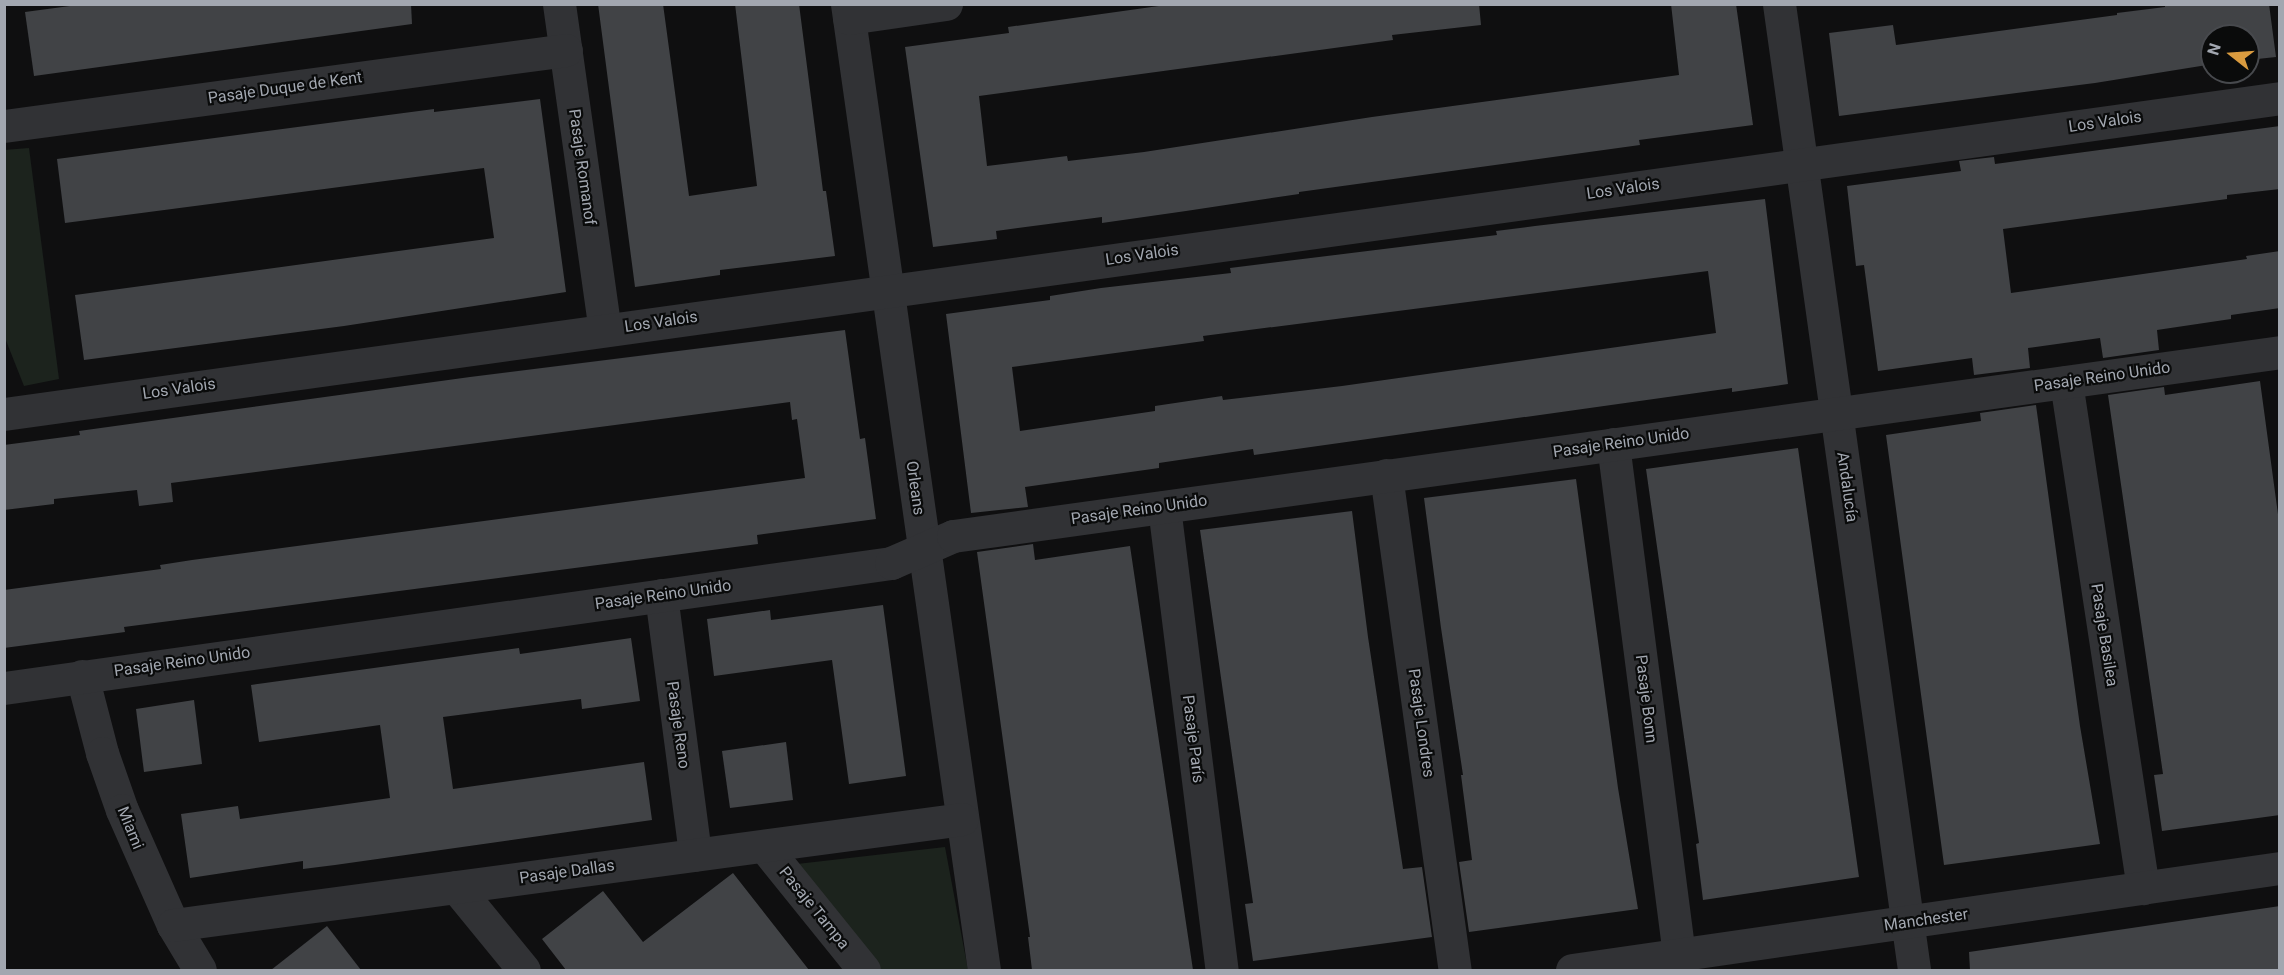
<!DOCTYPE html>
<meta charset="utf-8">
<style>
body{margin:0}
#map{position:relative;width:2284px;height:975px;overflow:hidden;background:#0f0f10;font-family:Roboto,sans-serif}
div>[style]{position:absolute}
.green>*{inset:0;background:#1c231d}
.building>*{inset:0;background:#414346}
.street>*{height:33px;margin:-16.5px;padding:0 16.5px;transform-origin:16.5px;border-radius:16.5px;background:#313235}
span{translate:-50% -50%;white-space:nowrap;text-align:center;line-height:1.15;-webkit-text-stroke:4.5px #0a0b0b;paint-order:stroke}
.street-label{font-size:16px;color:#a2a7b0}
.frame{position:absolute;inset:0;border:6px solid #a2a7b0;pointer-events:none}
.north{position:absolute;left:2200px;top:24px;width:60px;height:60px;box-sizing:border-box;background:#0a0b0b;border:2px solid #47494d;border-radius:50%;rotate:287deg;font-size:16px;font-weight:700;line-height:24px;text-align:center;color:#a2a7b0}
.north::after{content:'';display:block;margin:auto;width:21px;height:27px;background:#d99b3f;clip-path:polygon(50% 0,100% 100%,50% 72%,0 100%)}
</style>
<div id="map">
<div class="green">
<i style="clip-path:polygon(29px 148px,59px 379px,24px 386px,5px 338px,4px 150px)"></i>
<i style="clip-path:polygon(945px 847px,968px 970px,881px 970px,797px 864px)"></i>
</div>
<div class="building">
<i style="clip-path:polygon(85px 4px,411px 4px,412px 24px,34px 76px,25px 12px)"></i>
<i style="clip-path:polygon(598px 4px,663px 4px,689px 196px,757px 186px,735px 4px,799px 4px,823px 191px,826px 191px,835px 256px,720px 270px,720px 275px,635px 287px)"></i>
<i style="clip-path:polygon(1173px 4px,1479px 4px,1481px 25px,1392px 35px,1393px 40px,979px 96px,987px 166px,1067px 156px,1068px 161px,1144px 152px,1372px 117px,1679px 75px,1671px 4px,1736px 4px,1753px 125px,1639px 140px,1640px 145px,1299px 192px,1299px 194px,1186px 211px,1102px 223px,1102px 217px,996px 231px,997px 239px,933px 247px,905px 47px,1009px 33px,1008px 27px)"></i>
<i style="clip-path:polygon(2165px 4px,2269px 4px,2276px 57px,2248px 60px,2248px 36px,2212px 36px,2212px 64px,2207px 65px,2095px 83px,1839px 116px,1829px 33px,1893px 25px,1896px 45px,2117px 15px,2117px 13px,2165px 7px)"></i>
<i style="clip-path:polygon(540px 99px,566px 292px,344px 326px,84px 360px,75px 295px,494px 238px,484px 168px,65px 223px,57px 159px,434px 109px,434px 112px)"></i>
<i style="clip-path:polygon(2280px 126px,2280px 189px,2227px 195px,2227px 199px,2003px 229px,2011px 293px,2247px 259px,2246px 256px,2280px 251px,2280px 308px,2231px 315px,2231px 319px,2157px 330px,2159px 350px,2103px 358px,2100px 338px,2028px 348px,2030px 368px,1974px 375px,1972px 358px,1878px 371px,1864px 265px,1856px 266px,1847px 186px,1961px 171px,1959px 161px,1994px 157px,1995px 164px)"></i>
<i style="clip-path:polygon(evenodd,1765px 199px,1788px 384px,1732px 392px,1732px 388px,1254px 455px,1253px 449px,1159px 463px,1159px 468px,1025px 487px,1028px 507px,971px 513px,946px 314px,1050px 300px,1050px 296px,1101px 288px,1231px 273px,1230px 268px,1497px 235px,1496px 231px,1535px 226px,1765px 199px,1708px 271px,1716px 333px,1342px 386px,1223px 400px,1222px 396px,1155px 406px,1155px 411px,1020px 431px,1012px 367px,1204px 341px,1203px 336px,1708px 271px)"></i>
<i style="clip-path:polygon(845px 330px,860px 439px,865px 438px,876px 519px,757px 535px,758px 544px,124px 627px,125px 632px,4px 648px,4px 590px,161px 569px,160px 565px,192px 560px,805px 478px,797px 419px,792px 420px,790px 402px,171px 483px,173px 502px,139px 506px,137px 490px,54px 499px,54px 504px,4px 510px,4px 445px,80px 435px,79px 431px,470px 377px)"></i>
<i style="clip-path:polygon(2260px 381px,2280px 529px,2280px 815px,2162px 831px,2154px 775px,2163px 774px,2108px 395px,2164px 387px,2165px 395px)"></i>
<i style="clip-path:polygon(2036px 405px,2080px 726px,2100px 844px,1944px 865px,1886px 435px,1981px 421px,1980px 413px)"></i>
<i style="clip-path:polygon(1798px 448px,1859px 877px,1703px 900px,1696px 844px,1699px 843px,1646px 469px)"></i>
<i style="clip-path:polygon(1576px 479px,1618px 788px,1638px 909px,1469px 932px,1459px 862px,1472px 860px,1461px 775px,1463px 775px,1441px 628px,1424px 498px)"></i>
<i style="clip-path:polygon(1352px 511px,1368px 637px,1403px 869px,1422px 867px,1432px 937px,1253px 961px,1245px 904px,1253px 903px,1200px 530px)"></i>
<i style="clip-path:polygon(1033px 544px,1035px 560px,1130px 546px,1193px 970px,1032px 970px,1028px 937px,1030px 937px,977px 552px)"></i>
<i style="clip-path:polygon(883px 605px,906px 776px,849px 784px,832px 660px,714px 676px,707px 619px,770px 610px,771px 620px)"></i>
<i style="clip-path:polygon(631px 638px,640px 701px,582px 709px,581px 699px,443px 717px,453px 789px,644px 762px,652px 820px,335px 865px,303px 869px,303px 861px,190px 878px,181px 814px,238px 806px,240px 819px,390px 798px,380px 725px,259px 742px,251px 685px,519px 648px,520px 654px)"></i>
<i style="clip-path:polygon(194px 700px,202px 764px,144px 772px,136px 709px)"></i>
<i style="clip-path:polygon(786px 742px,793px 800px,730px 808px,722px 751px)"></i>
<i style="clip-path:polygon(733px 873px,809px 970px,566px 970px,542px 939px,603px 891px,643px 942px)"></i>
<i style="clip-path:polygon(2280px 906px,2280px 970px,1970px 970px,1969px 952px)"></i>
<i style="clip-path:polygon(327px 926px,361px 970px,271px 970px)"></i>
</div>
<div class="street">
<i style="left:559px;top:4px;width:329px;rotate:82deg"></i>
<i style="left:847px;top:4px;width:976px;rotate:81.93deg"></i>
<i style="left:1779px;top:4px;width:975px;rotate:82.04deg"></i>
<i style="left:849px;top:18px;width:98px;rotate:-8.2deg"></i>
<i style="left:4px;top:126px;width:567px;rotate:-7.7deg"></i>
<i style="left:2066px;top:382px;width:512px;rotate:81.35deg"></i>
<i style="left:4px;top:414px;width:2298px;rotate:-7.9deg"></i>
<i style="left:1613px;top:444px;width:515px;rotate:82.64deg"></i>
<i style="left:1386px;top:475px;width:500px;rotate:82.1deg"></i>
<i style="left:1164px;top:507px;width:467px;rotate:82.9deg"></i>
<i style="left:661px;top:595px;width:262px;rotate:82.5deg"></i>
<i style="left:82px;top:676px;width:80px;rotate:75.4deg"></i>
<i style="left:102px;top:753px;width:60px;rotate:70.7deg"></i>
<i style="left:122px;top:810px;width:126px;rotate:66.1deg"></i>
<i style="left:173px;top:925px;width:52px;rotate:59deg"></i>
<i style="left:4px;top:688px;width:896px;rotate:-8.02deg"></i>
<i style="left:891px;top:563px;width:68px;rotate:-23.5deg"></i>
<i style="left:953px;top:536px;width:1340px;rotate:-7.89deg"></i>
<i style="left:764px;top:846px;width:159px;rotate:51.1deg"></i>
<i style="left:456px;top:887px;width:107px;rotate:50.7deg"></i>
<i style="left:173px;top:925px;width:796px;rotate:-7.65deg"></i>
<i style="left:1572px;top:970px;width:715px;rotate:-8.2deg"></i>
</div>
<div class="street-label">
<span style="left:285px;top:88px;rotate:-8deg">Pasaje Duque de Kent</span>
<span style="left:2105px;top:122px;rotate:-8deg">Los Valois</span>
<span style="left:582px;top:167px;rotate:82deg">Pasaje Romanof</span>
<span style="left:1623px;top:189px;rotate:-8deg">Los Valois</span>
<span style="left:1142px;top:255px;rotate:-8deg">Los Valois</span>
<span style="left:661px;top:322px;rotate:-8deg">Los Valois</span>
<span style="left:2102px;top:377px;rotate:-8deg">Pasaje Reino Unido</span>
<span style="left:179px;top:389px;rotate:-8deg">Los Valois</span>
<span style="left:1621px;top:443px;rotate:-8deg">Pasaje Reino Unido</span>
<span style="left:1847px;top:487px;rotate:82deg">Andalucía</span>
<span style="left:915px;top:488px;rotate:82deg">Orleans</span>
<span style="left:1139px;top:510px;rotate:-8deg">Pasaje Reino Unido</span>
<span style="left:663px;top:595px;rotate:-8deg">Pasaje Reino Unido</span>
<span style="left:2104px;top:635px;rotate:81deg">Pasaje Basilea</span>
<span style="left:182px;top:662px;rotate:-8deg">Pasaje Reino Unido</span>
<span style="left:1646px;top:699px;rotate:83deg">Pasaje Bonn</span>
<span style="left:1421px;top:723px;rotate:82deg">Pasaje Londres</span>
<span style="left:678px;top:725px;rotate:82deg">Pasaje Reno</span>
<span style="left:1193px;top:739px;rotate:83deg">Pasaje París</span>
<span style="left:130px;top:828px;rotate:68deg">Miami</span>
<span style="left:567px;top:872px;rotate:-8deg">Pasaje Dallas</span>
<span style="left:814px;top:908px;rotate:51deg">Pasaje Tampa</span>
<span style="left:1926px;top:920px;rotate:-8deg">Manchester</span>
</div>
<div class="frame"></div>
<div class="north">N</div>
</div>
